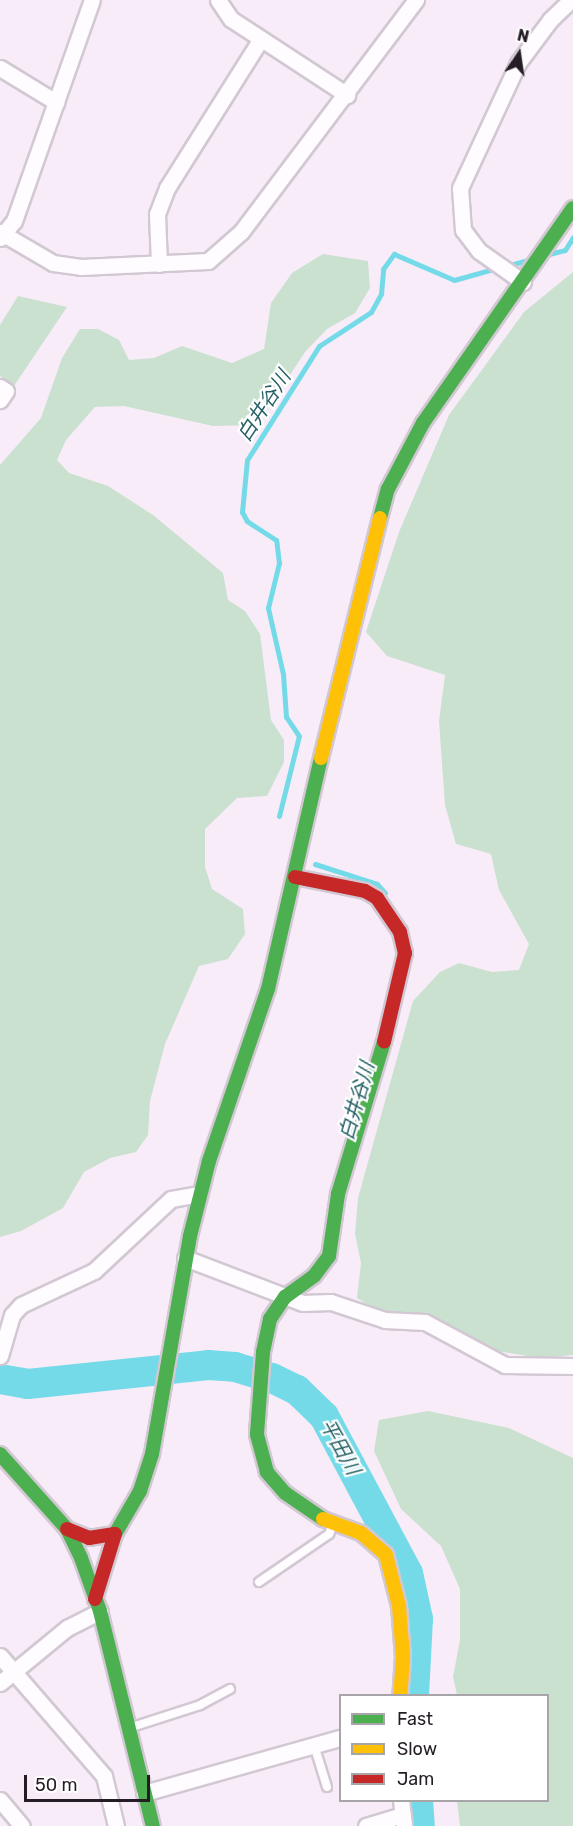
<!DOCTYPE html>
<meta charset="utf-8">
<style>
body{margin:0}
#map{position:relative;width:573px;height:1826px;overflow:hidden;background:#f8ecf9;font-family:Rubik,"Noto Sans JP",sans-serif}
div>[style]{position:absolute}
.green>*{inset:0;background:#cae1cf}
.stream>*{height:5px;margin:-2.5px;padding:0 2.5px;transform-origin:2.5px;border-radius:2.5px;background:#75dae8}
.river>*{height:30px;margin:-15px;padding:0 15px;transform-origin:15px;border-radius:15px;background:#75dae8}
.roads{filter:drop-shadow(2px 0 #d2c8d3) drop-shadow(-2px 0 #d2c8d3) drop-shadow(0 2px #d2c8d3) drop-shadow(0 -2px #d2c8d3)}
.lane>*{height:8px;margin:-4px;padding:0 4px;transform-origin:4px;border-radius:4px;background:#fefcfe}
.street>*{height:15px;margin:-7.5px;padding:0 7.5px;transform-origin:7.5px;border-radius:7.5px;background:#fefcfe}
.fast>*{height:14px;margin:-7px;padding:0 7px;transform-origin:7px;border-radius:7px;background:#4caf50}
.slow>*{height:14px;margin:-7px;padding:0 7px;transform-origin:7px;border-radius:7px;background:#ffc107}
.jam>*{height:14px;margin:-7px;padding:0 7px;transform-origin:7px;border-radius:7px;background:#c62828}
span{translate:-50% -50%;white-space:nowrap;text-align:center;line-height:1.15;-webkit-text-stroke:4.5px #fff;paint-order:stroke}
.water-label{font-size:20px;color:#256066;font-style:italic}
.legend{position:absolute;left:339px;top:1694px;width:210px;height:108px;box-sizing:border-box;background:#fff;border:2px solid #a8a5a8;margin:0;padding:8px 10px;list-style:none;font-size:18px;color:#251d25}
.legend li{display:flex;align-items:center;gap:12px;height:30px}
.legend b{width:30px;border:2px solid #a8a5a8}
.north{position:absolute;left:489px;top:24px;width:60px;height:60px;-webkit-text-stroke:4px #fff;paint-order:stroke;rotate:13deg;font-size:16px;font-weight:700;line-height:24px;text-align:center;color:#251d25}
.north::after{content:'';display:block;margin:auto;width:21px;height:27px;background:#251d25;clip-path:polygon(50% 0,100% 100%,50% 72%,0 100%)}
.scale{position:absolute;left:24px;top:1775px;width:126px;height:27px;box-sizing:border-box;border:3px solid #251d25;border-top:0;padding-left:8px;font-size:18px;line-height:21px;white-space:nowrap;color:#251d25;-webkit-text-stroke:4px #fff;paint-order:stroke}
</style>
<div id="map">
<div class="green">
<i style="clip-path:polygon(323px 254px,368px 261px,370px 288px,355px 313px,327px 329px,305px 352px,269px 407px,250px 425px,213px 426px,124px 406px,95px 407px,66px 440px,57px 460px,69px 473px,108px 486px,153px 515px,223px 573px,228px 600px,245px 611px,260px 634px,271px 720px,284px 740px,284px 762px,267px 796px,237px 798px,205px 829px,205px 867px,212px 889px,243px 909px,245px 934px,228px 959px,199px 966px,165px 1044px,150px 1101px,148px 1135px,136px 1152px,110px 1158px,84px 1172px,63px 1208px,21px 1231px,0 1237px,0 465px,41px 418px,62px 358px,80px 329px,98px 329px,119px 340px,129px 360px,154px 358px,182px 346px,232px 363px,264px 349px,271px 303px,292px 273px)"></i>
<i style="clip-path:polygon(573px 272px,573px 1355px,540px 1358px,497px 1351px,446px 1324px,373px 1308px,357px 1298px,361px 1263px,355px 1234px,358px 1198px,413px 1001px,440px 972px,459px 963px,492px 972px,519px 970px,529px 944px,499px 890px,491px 854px,456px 844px,445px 805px,439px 721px,445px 675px,387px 656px,366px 632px,399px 532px,449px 415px,524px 312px)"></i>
<i style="clip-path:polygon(18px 296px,67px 307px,14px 386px,0 376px,0 325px)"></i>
<i style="clip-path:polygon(428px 1411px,509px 1428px,573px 1458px,573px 1826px,460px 1826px,457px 1801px,548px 1800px,548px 1696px,457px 1695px,453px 1677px,460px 1640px,460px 1589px,441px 1546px,401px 1509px,374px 1451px,379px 1420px)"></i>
</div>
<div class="stream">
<i style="left:549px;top:254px;width:16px;rotate:-14deg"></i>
<i style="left:565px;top:250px;width:15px;rotate:-58deg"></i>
<i style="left:506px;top:266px;width:24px;rotate:-15deg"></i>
<i style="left:279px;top:816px;width:82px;rotate:-76deg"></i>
<i style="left:299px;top:736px;width:23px;rotate:-124deg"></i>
<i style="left:286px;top:717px;width:43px;rotate:-94deg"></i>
<i style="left:283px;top:674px;width:68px;rotate:-102.8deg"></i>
<i style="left:268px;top:608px;width:46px;rotate:-76.3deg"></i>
<i style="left:279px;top:563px;width:23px;rotate:-97deg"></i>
<i style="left:276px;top:540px;width:35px;rotate:-147deg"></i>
<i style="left:247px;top:521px;width:10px;rotate:-119deg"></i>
<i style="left:242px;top:512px;width:52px;rotate:-84.5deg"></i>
<i style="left:247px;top:460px;width:135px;rotate:-57.7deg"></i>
<i style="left:319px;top:346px;width:62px;rotate:-33.2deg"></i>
<i style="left:371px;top:312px;width:21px;rotate:-61deg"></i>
<i style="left:381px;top:294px;width:25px;rotate:-85deg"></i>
<i style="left:383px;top:269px;width:19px;rotate:-54deg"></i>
<i style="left:394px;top:254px;width:65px;rotate:23.4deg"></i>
<i style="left:454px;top:280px;width:45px;rotate:-15.6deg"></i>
<i style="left:315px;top:864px;width:65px;rotate:17.9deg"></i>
<i style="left:377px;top:884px;width:12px;rotate:48deg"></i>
</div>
<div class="river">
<i style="left:0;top:1379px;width:28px;rotate:10deg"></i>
<i style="left:28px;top:1384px;width:181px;rotate:-6deg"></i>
<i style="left:208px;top:1365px;width:27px;rotate:4deg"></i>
<i style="left:235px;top:1367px;width:39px;rotate:17deg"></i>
<i style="left:272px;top:1378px;width:28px;rotate:26deg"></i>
<i style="left:297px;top:1390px;width:37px;rotate:44deg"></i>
<i style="left:324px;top:1416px;width:178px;rotate:61.9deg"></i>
<i style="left:408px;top:1573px;width:47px;rotate:77.7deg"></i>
<i style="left:418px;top:1619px;width:77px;rotate:93deg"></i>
<i style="left:418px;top:1800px;width:26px;rotate:86deg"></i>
</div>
<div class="roads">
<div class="lane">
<i style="left:259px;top:1582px;width:85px;rotate:-34.4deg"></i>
<i style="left:329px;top:1534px;width:11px;rotate:-68deg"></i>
<i style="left:129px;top:1728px;width:75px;rotate:-17.9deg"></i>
<i style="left:200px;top:1705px;width:34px;rotate:-28deg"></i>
<i style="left:314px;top:1745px;width:44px;rotate:72.8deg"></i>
</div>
<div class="street">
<i style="left:218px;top:0;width:23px;rotate:56deg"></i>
<i style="left:231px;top:19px;width:139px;rotate:33.2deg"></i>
<i style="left:0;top:68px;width:66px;rotate:31.3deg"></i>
<i style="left:0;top:232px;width:61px;rotate:30.3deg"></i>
<i style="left:53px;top:263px;width:28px;rotate:8deg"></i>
<i style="left:81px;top:267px;width:127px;rotate:-2.7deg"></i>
<i style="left:208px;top:261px;width:44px;rotate:-41.3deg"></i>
<i style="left:241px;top:232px;width:291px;rotate:-53deg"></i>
<i style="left:0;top:238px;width:22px;rotate:-51deg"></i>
<i style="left:14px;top:221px;width:234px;rotate:-70.6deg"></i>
<i style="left:159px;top:264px;width:50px;rotate:-92.3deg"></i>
<i style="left:157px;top:214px;width:28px;rotate:-69deg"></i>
<i style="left:167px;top:188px;width:176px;rotate:-57.8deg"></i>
<i style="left:523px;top:282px;width:54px;rotate:-144.8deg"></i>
<i style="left:479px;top:251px;width:26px;rotate:-127deg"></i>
<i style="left:463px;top:230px;width:42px;rotate:-94.1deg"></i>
<i style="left:460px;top:188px;width:138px;rotate:-65.1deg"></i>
<i style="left:518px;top:63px;width:54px;rotate:-53.3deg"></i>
<i style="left:550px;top:20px;width:29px;rotate:-44deg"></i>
<i style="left:0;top:387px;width:7px;rotate:34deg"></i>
<i style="left:6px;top:391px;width:11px;rotate:124deg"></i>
<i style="left:185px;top:1258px;width:126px;rotate:20.9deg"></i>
<i style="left:303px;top:1303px;width:28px;rotate:-2deg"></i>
<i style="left:331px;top:1302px;width:57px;rotate:18.4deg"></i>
<i style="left:385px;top:1320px;width:40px;rotate:2.9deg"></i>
<i style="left:425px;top:1322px;width:91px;rotate:28.3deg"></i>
<i style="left:505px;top:1365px;width:68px;rotate:0.8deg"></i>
<i style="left:0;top:1356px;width:43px;rotate:-73.7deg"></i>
<i style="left:12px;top:1315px;width:13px;rotate:-48deg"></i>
<i style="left:21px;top:1305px;width:81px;rotate:-25deg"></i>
<i style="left:94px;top:1271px;width:105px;rotate:-43.1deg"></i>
<i style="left:171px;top:1199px;width:29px;rotate:-10deg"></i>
<i style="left:0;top:1656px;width:159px;rotate:49.1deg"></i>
<i style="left:104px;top:1776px;width:51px;rotate:76.5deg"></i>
<i style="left:0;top:1683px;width:87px;rotate:-39.4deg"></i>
<i style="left:67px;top:1628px;width:37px;rotate:-27deg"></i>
<i style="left:144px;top:1793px;width:204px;rotate:-15.7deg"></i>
<i style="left:0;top:1800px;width:34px;rotate:50deg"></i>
<i style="left:401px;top:1800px;width:26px;rotate:83deg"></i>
<i style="left:366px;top:1826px;width:38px;rotate:-17deg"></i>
</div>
<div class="fast">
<i style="left:380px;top:518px;width:30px;rotate:-75deg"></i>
<i style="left:388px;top:489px;width:75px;rotate:-62.1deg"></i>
<i style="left:423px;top:423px;width:262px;rotate:-55.1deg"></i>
<i style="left:0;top:1454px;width:101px;rotate:48.2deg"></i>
<i style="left:67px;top:1529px;width:32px;rotate:64deg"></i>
<i style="left:81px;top:1558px;width:56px;rotate:70.3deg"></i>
<i style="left:100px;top:1611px;width:221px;rotate:76.2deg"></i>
<i style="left:323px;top:1519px;width:46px;rotate:-145.6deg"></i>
<i style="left:285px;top:1493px;width:28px;rotate:-131deg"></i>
<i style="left:267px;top:1472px;width:39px;rotate:-105deg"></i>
<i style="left:257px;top:1434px;width:82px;rotate:-85.8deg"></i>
<i style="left:263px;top:1352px;width:34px;rotate:-78deg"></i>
<i style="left:270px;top:1319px;width:27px;rotate:-56deg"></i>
<i style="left:285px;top:1297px;width:36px;rotate:-36deg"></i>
<i style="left:314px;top:1276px;width:25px;rotate:-53deg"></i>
<i style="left:329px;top:1256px;width:63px;rotate:-81.7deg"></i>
<i style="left:338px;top:1194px;width:159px;rotate:-73.2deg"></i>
<i style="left:115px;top:1534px;width:50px;rotate:-59.8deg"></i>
<i style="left:140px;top:1491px;width:39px;rotate:-72deg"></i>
<i style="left:152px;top:1454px;width:221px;rotate:-80.1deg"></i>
<i style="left:190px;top:1236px;width:77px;rotate:-75.8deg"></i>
<i style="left:209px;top:1161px;width:182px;rotate:-71.1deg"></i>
<i style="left:268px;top:989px;width:237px;rotate:-77.1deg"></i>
</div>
<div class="slow">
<i style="left:321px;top:758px;width:247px;rotate:-76.2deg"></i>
<i style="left:323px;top:1519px;width:40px;rotate:20.2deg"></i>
<i style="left:361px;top:1533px;width:33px;rotate:41deg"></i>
<i style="left:386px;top:1555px;width:53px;rotate:75.7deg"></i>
<i style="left:399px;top:1606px;width:51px;rotate:85.5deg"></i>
<i style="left:403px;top:1657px;width:39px;rotate:94deg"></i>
</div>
<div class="jam">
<i style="left:295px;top:877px;width:71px;rotate:11.3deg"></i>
<i style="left:365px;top:891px;width:14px;rotate:30deg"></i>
<i style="left:377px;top:898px;width:41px;rotate:55.9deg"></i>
<i style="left:400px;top:932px;width:22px;rotate:77deg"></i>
<i style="left:405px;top:953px;width:91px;rotate:103.3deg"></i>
<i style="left:67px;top:1529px;width:24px;rotate:22deg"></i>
<i style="left:89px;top:1538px;width:26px;rotate:-9deg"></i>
<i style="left:115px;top:1534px;width:68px;rotate:107.1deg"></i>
</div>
</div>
<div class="water-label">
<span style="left:264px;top:406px;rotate:-57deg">白井谷川</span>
<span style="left:357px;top:1101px;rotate:-74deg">白井谷川</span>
<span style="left:340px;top:1447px;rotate:61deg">平田川</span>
</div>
<ul class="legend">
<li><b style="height:8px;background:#4caf50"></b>Fast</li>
<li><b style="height:8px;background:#ffc107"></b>Slow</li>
<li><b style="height:8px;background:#c62828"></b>Jam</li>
</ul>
<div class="north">N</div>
<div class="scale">50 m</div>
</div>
